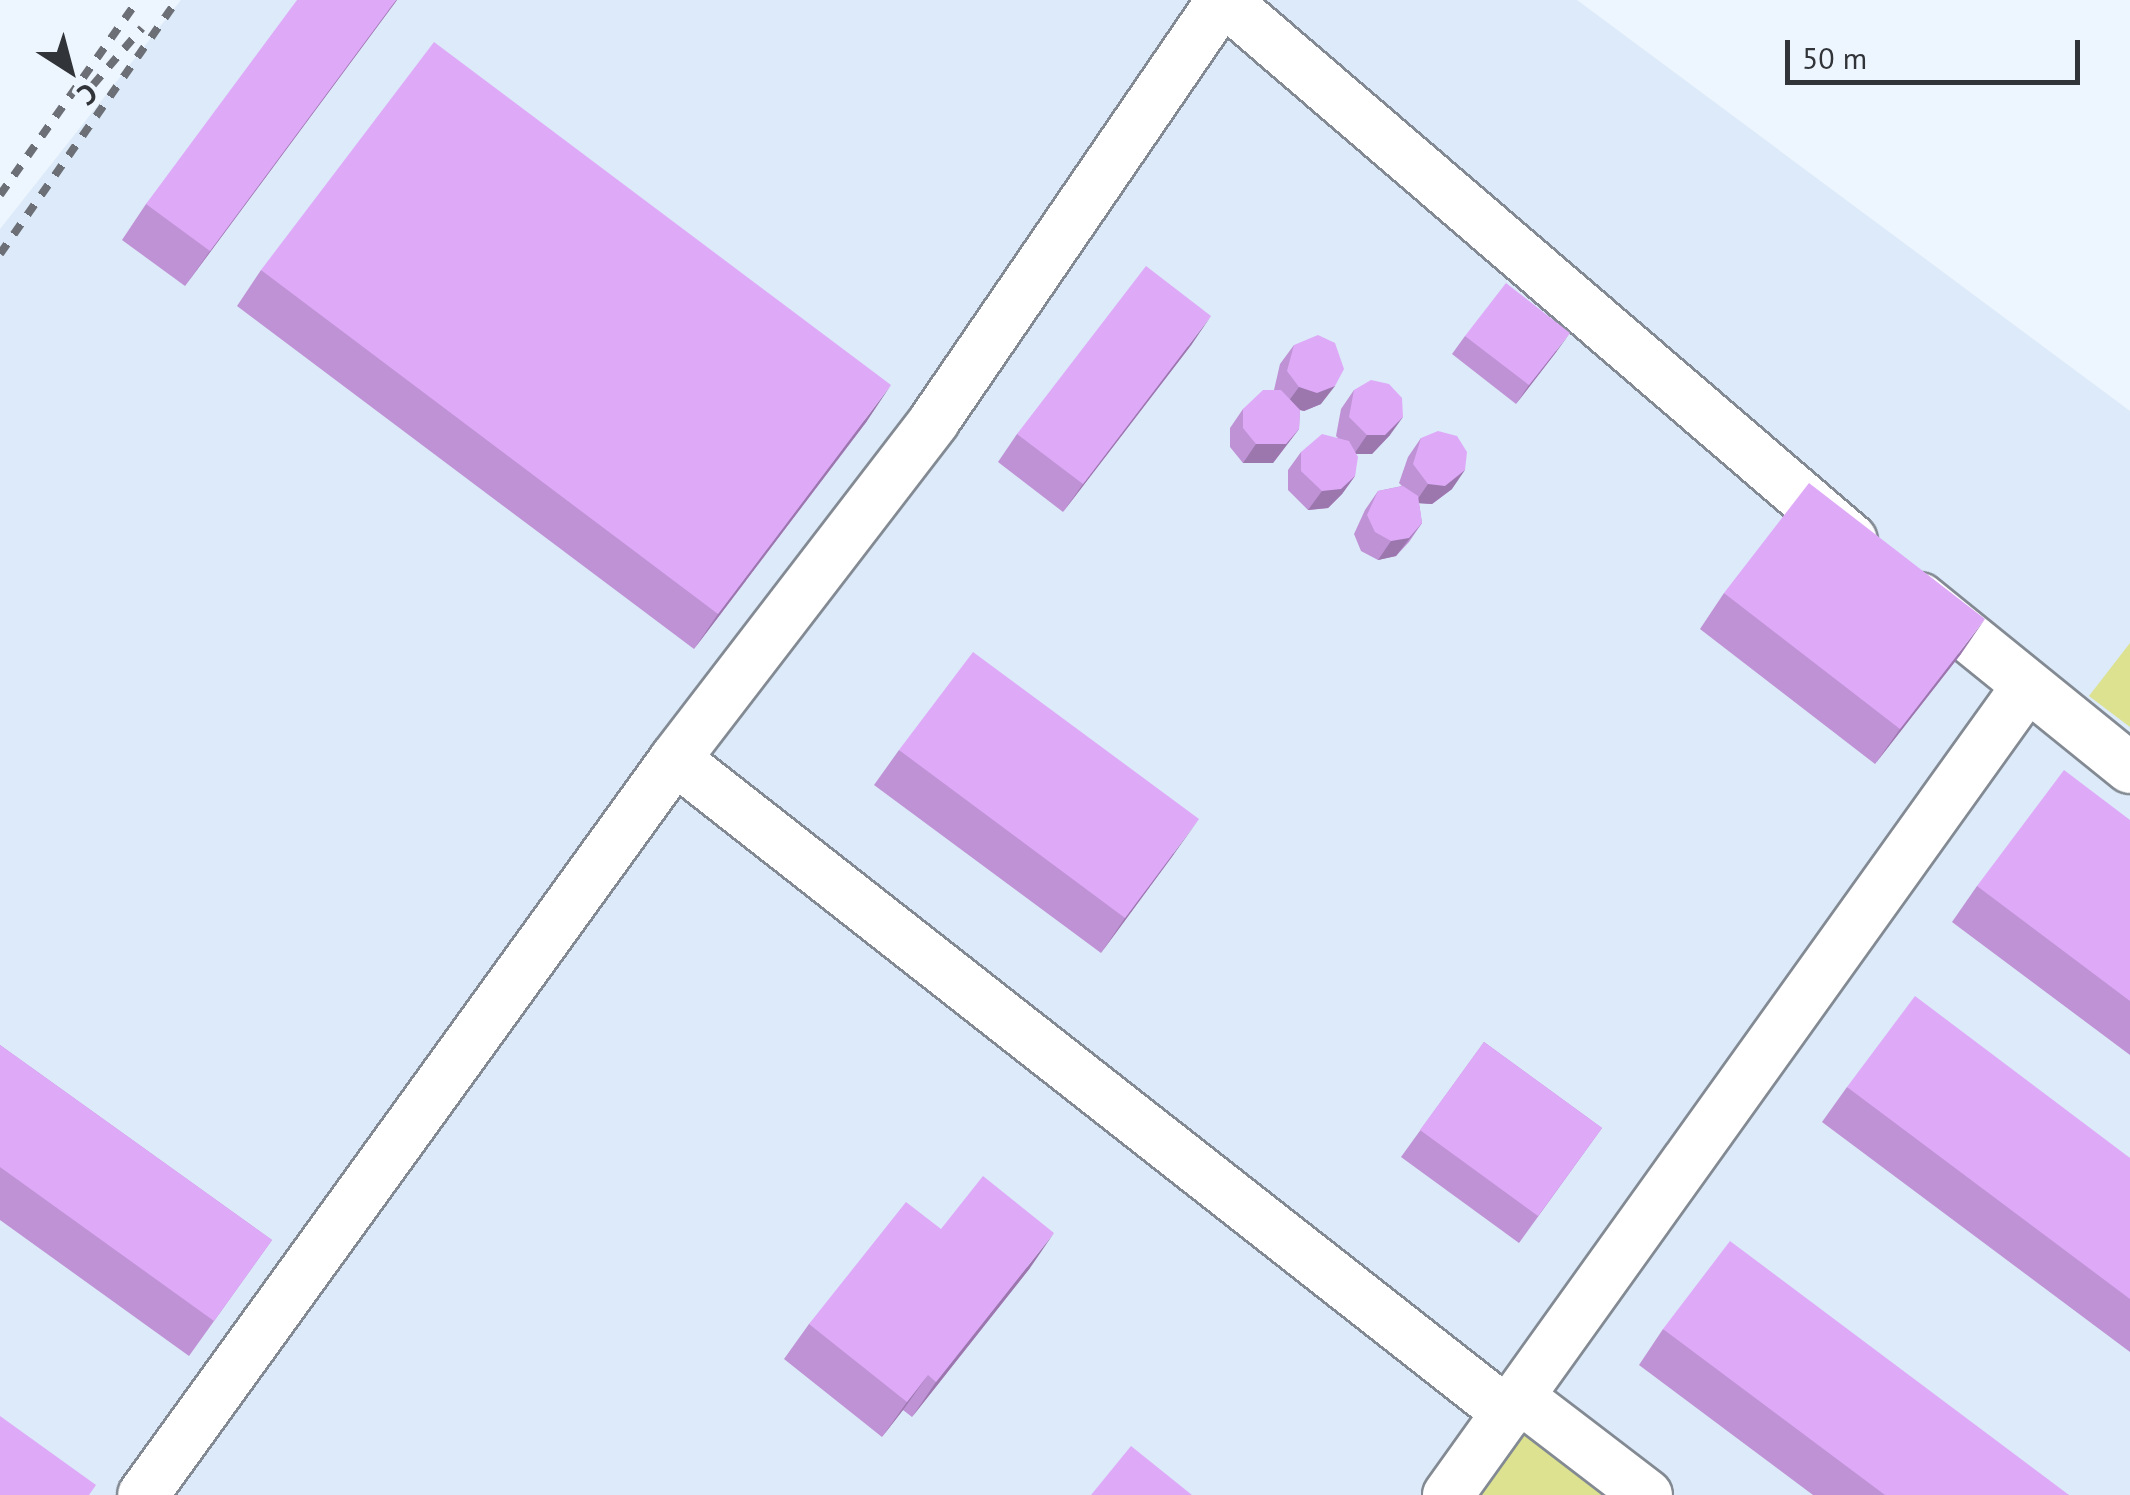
<!DOCTYPE html>
<meta charset="utf-8">
<style>
body{margin:0}
#map{position:relative;width:2130px;height:1495px;overflow:hidden;background:#edf5fe;font-family:"PT Sans",sans-serif}
div>[style]{position:absolute}
.built>*{inset:0;background:#dceaf9}
.green>*{inset:0;background:#dce28f}
.roads{filter:drop-shadow(2px 0 #838a93) drop-shadow(-2px 0 #838a93) drop-shadow(0 2px #838a93) drop-shadow(0 -2px #838a93)}
.minor>*{height:50px;margin:-25px;padding:0 25px;transform-origin:25px;border-radius:25px;background:#fff}
.rail>*{height:8px;margin-top:-4px;transform-origin:0;background:repeating-linear-gradient(90deg,#6c7076 0 12px,transparent 0 24px)}
.wall>*{inset:0;background:#bf92d5}
.shaded-wall>*{inset:0;background:#9b77ae}
.building>*{inset:0;background:#deaaf8}
span{translate:-50% -50%;white-space:nowrap;text-align:center;line-height:1.15;-webkit-text-stroke:8px #edf5fe;paint-order:stroke}
.north{position:absolute;left:20px;top:20px;width:100px;height:100px;-webkit-text-stroke:8px #edf5fe;paint-order:stroke;rotate:144deg;font-size:28px;font-weight:700;line-height:40px;text-align:center;color:#313438}
.north::after{content:'';display:block;margin:auto;width:35px;height:45px;background:#313438;clip-path:polygon(50% 0,100% 100%,50% 72%,0 100%)}
.scale{position:absolute;left:1785px;top:40px;width:295px;height:45px;box-sizing:border-box;border:5px solid #313438;border-top:0;padding-left:12px;font-size:30px;line-height:35px;white-space:nowrap;color:#313438;-webkit-text-stroke:8px #edf5fe;paint-order:stroke}
</style>
<div id="map">
<div class="built">
<i style="clip-path:polygon(181px 0,1577px 0,2130px 411px,2130px 1495px,0 1495px,0 229px)"></i>
</div>
<div class="green">
<i style="clip-path:polygon(2130px 643px,2130px 727px,2089px 696px)"></i>
<i style="clip-path:polygon(1508px 1413px,1610px 1495px,1448px 1495px)"></i>
</div>
<div class="roads">
<div class="minor">
<i style="left:1224px;top:0;width:828px;rotate:40.69deg"></i>
<i style="left:1920px;top:598px;width:270px;rotate:39deg"></i>
<i style="left:675px;top:759px;width:1059px;rotate:38.14deg"></i>
<i style="left:1519px;top:1397px;width:161px;rotate:37.4deg"></i>
<i style="left:143px;top:1495px;width:908px;rotate:-54.14deg"></i>
<i style="left:675px;top:759px;width:426px;rotate:-52.5deg"></i>
<i style="left:934px;top:421px;width:510px;rotate:-55.62deg"></i>
<i style="left:1448px;top:1495px;width:991px;rotate:-54.4deg"></i>
</div>
</div>
<div class="rail">
<i style="left:93px;top:85px;width:75px;rotate:-49.3deg"></i>
<i style="left:0;top:195px;width:239px;rotate:-54.7deg"></i>
<i style="left:0;top:254px;width:310px;rotate:-55.1deg"></i>
</div>
<div class="wall">
<i style="clip-path:polygon(397px 0,185px 286px,122px 240px,146px 204px)"></i>
<i style="clip-path:polygon(261px 270px,867px 421px,694px 649px,237px 306px)"></i>
<i style="clip-path:polygon(1465px 336px,1557px 351px,1516px 404px,1452px 354px)"></i>
<i style="clip-path:polygon(1192px 344px,1063px 512px,998px 462px,1017px 434px)"></i>
<i style="clip-path:polygon(1294px 345px,1321px 404px,1304px 411px,1300px 410px,1299px 429px,1273px 463px,1243px 463px,1230px 447px,1230px 428px,1243px 409px,1274px 390px,1280px 364px)"></i>
<i style="clip-path:polygon(1354px 390px,1390px 435px,1372px 454px,1356px 454px,1355px 476px,1342px 494px,1328px 508px,1308px 510px,1288px 490px,1288px 470px,1301px 452px,1338px 438px,1336px 436px,1341px 409px)"></i>
<i style="clip-path:polygon(1421px 438px,1452px 489px,1432px 504px,1419px 503px,1422px 523px,1409px 542px,1396px 556px,1378px 560px,1361px 551px,1354px 534px,1365px 510px,1378px 491px,1402px 486px,1399px 483px,1408px 457px)"></i>
<i style="clip-path:polygon(1724px 593px,1961px 654px,1875px 764px,1700px 629px)"></i>
<i style="clip-path:polygon(899px 750px,1174px 854px,1101px 953px,874px 785px)"></i>
<i style="clip-path:polygon(2130px 820px,2130px 1055px,1952px 922px,1977px 886px)"></i>
<i style="clip-path:polygon(1484px 1042px,1602px 1128px,1519px 1243px,1401px 1157px)"></i>
<i style="clip-path:polygon(0 1045px,272px 1240px,189px 1356px,0 1220px)"></i>
<i style="clip-path:polygon(1847px 1087px,2130px 1158px,2130px 1352px,1822px 1122px)"></i>
<i style="clip-path:polygon(941px 1229px,1030px 1268px,912px 1417px,903px 1410px,882px 1437px,784px 1359px,809px 1324px)"></i>
<i style="clip-path:polygon(1663px 1329px,2069px 1495px,1813px 1495px,1639px 1365px)"></i>
</div>
<div class="shaded-wall">
<i style="clip-path:polygon(396px 0,397px 0,185px 286px,210px 251px)"></i>
<i style="clip-path:polygon(1211px 316px,1192px 344px,1063px 512px,1083px 484px)"></i>
<i style="clip-path:polygon(1570px 333px,1557px 351px,1516px 404px,1529px 385px)"></i>
<i style="clip-path:polygon(891px 385px,867px 421px,694px 649px,718px 614px)"></i>
<i style="clip-path:polygon(1335px 386px,1321px 404px,1304px 411px,1285px 406px,1299px 387px)"></i>
<i style="clip-path:polygon(1403px 417px,1390px 435px,1372px 454px,1354px 454px,1367px 435px)"></i>
<i style="clip-path:polygon(1299px 429px,1273px 463px,1243px 463px,1256px 444px)"></i>
<i style="clip-path:polygon(1465px 470px,1452px 489px,1432px 504px,1415px 503px,1428px 484px)"></i>
<i style="clip-path:polygon(1355px 476px,1342px 494px,1328px 508px,1308px 510px,1322px 491px)"></i>
<i style="clip-path:polygon(1422px 523px,1396px 556px,1378px 560px,1391px 541px)"></i>
<i style="clip-path:polygon(1985px 619px,1961px 654px,1875px 764px,1900px 729px)"></i>
<i style="clip-path:polygon(1199px 819px,1174px 854px,1101px 953px,1125px 918px)"></i>
<i style="clip-path:polygon(1054px 1233px,1030px 1268px,912px 1417px,936px 1382px)"></i>
<i style="clip-path:polygon(928px 1375px,903px 1410px,882px 1437px,907px 1402px)"></i>
</div>
<div class="building">
<i style="clip-path:polygon(297px 0,396px 0,210px 251px,146px 204px)"></i>
<i style="clip-path:polygon(434px 42px,891px 385px,718px 614px,261px 270px)"></i>
<i style="clip-path:polygon(1146px 266px,1211px 316px,1083px 484px,1017px 434px)"></i>
<i style="clip-path:polygon(1506px 283px,1570px 333px,1529px 385px,1465px 336px)"></i>
<i style="clip-path:polygon(1318px 335px,1335px 343px,1344px 369px,1335px 386px,1317px 393px,1299px 387px,1287px 371px,1294px 345px)"></i>
<i style="clip-path:polygon(1371px 380px,1389px 384px,1402px 398px,1403px 417px,1385px 435px,1367px 435px,1349px 417px,1354px 390px)"></i>
<i style="clip-path:polygon(1263px 390px,1281px 390px,1300px 410px,1299px 429px,1286px 444px,1256px 444px,1243px 428px,1243px 409px)"></i>
<i style="clip-path:polygon(1438px 431px,1457px 436px,1467px 452px,1465px 470px,1445px 486px,1428px 484px,1413px 464px,1421px 438px)"></i>
<i style="clip-path:polygon(1322px 434px,1349px 441px,1358px 457px,1355px 476px,1341px 489px,1322px 491px,1301px 471px,1301px 452px)"></i>
<i style="clip-path:polygon(1809px 483px,1985px 619px,1900px 729px,1724px 593px)"></i>
<i style="clip-path:polygon(1403px 486px,1418px 496px,1422px 523px,1409px 538px,1391px 541px,1375px 532px,1367px 515px,1378px 491px)"></i>
<i style="clip-path:polygon(973px 652px,1199px 819px,1125px 918px,899px 750px)"></i>
<i style="clip-path:polygon(2064px 770px,2130px 820px,2130px 1001px,1977px 886px)"></i>
<i style="clip-path:polygon(1915px 996px,2130px 1158px,2130px 1299px,1847px 1087px)"></i>
<i style="clip-path:polygon(1484px 1042px,1602px 1128px,1538px 1216px,1420px 1130px)"></i>
<i style="clip-path:polygon(0 1045px,272px 1240px,214px 1321px,0 1167px)"></i>
<i style="clip-path:polygon(983px 1176px,1054px 1233px,936px 1382px,928px 1375px,907px 1402px,809px 1324px,906px 1202px,941px 1229px)"></i>
<i style="clip-path:polygon(1730px 1241px,2069px 1495px,1885px 1495px,1663px 1329px)"></i>
<i style="clip-path:polygon(0 1416px,96px 1485px,89px 1495px,0 1495px)"></i>
<i style="clip-path:polygon(1131px 1446px,1192px 1495px,1091px 1495px)"></i>
</div>
<div class="north">С</div>
<div class="scale">50 m</div>
</div>
